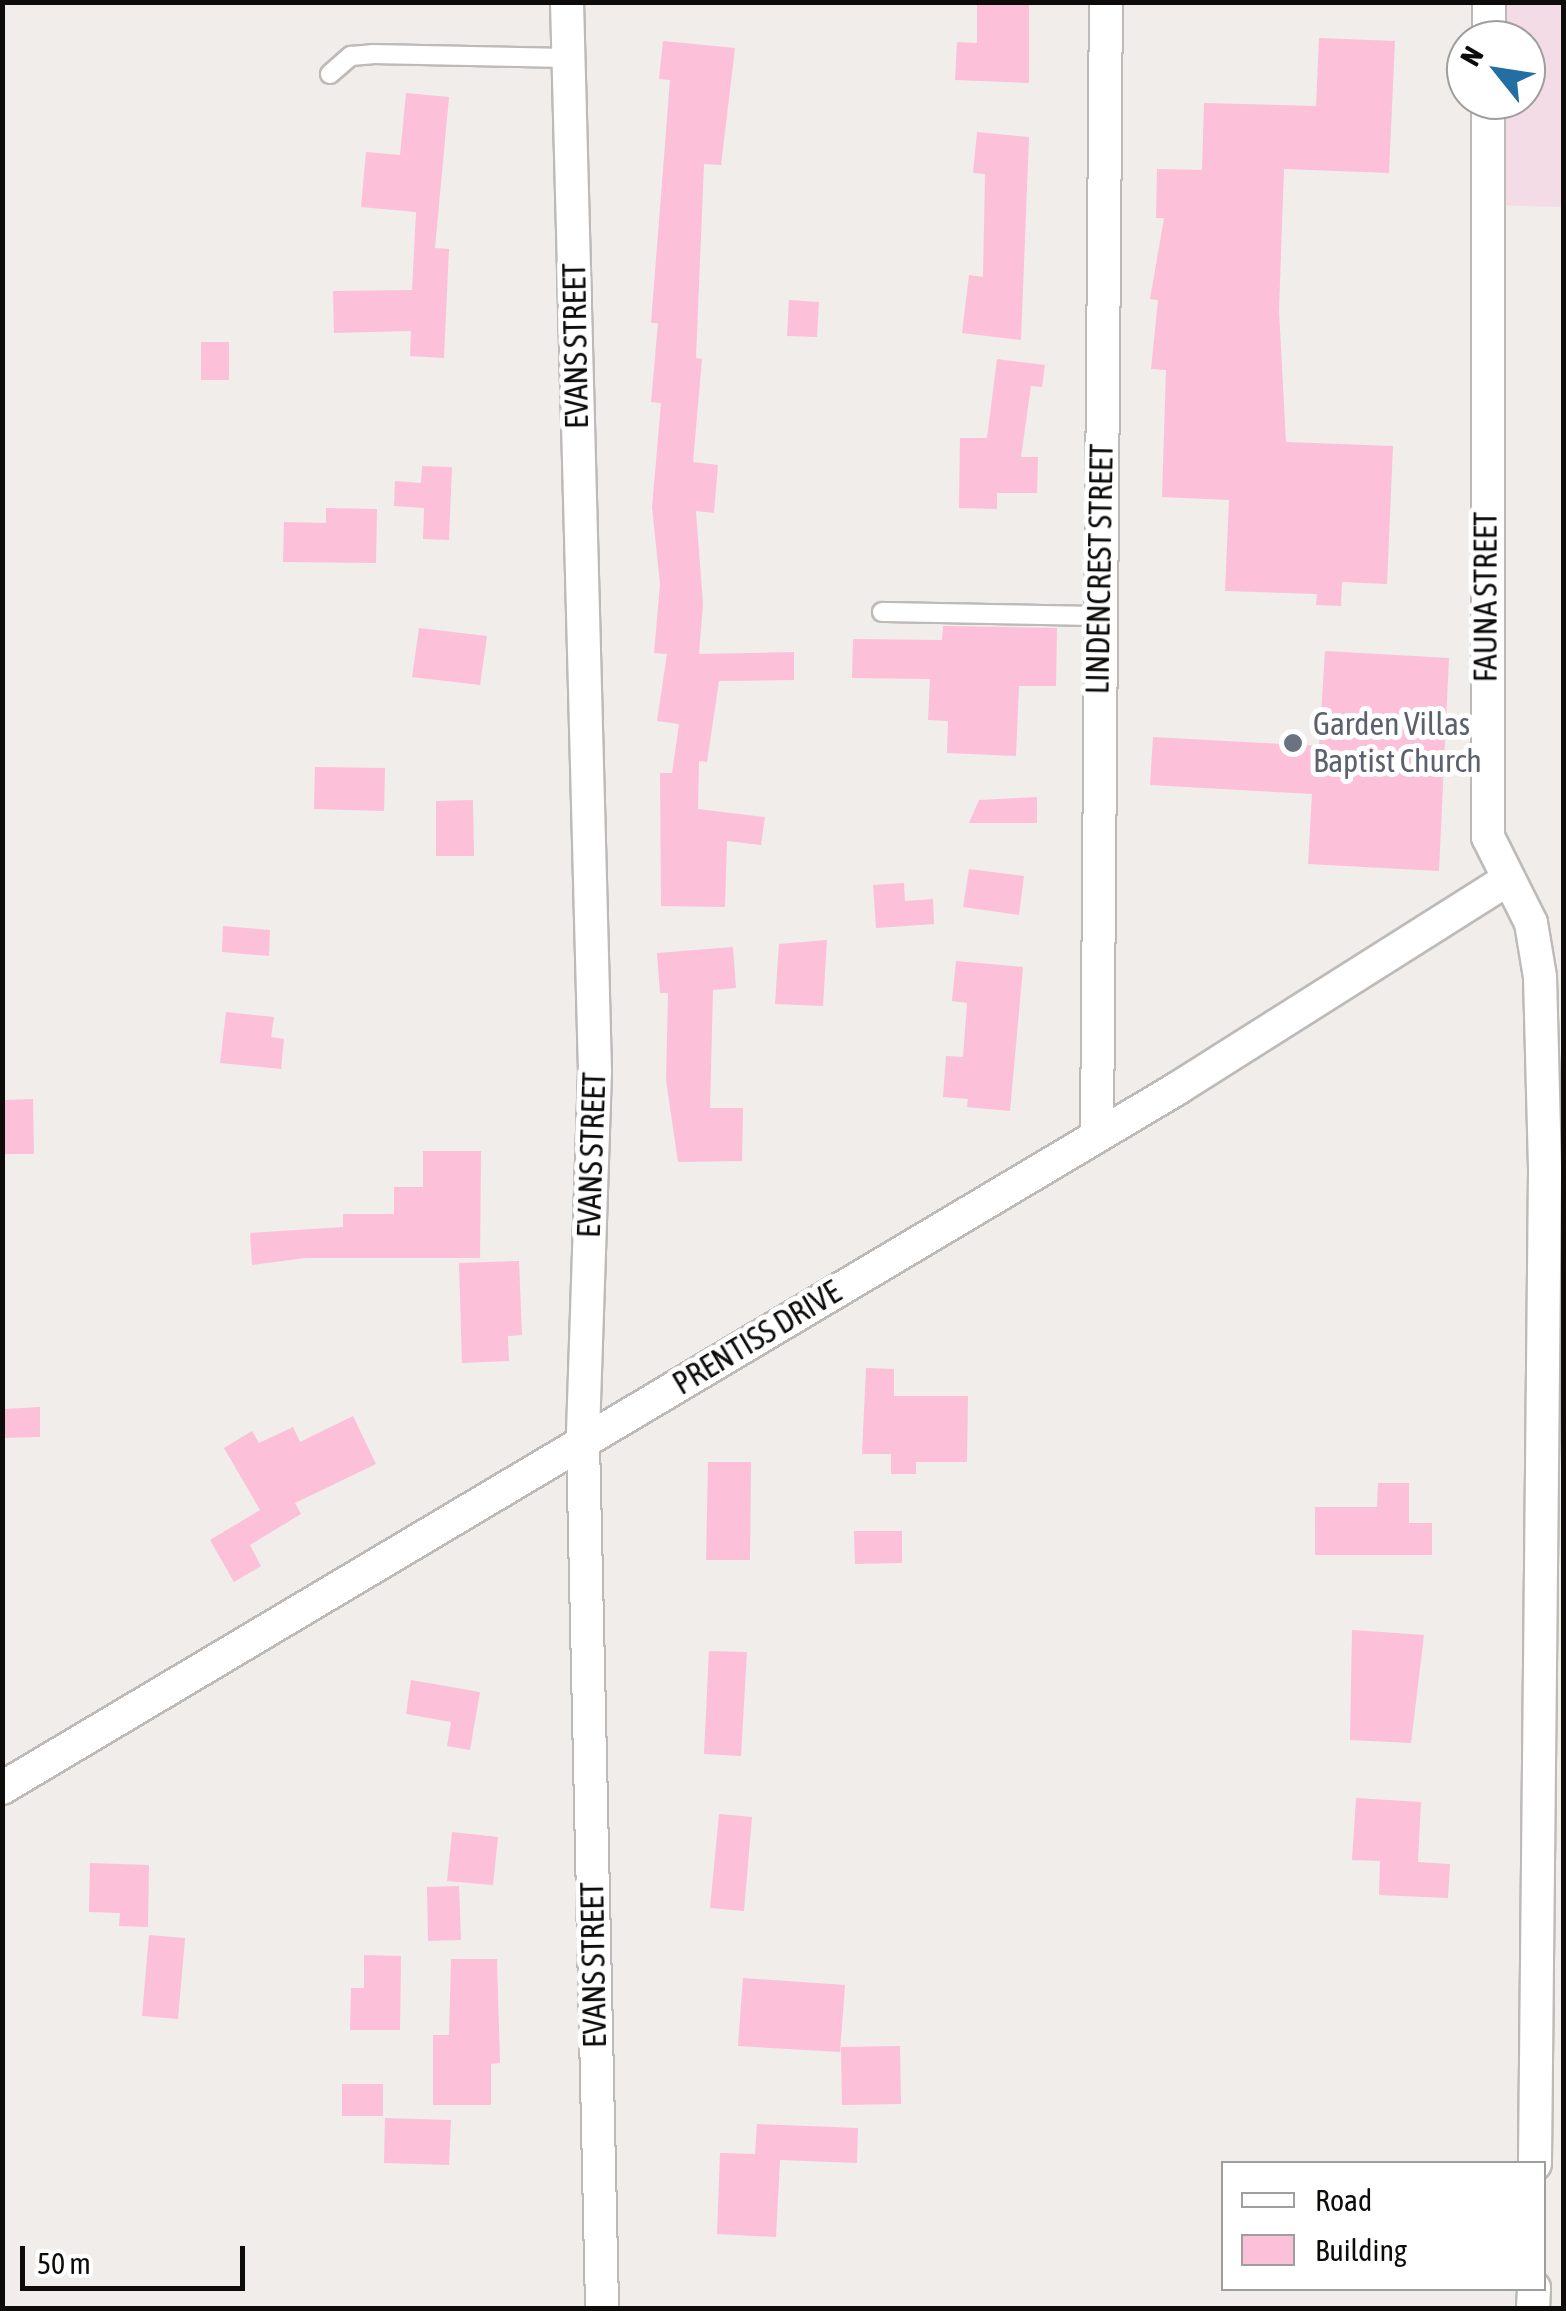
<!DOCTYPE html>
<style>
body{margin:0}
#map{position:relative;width:1566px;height:2311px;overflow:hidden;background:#f0edeb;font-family:"Asap Condensed",sans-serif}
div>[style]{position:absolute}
.industrial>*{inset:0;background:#f4dce7}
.building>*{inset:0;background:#fcc0d8}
.roads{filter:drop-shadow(2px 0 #bdbab8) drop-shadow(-2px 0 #bdbab8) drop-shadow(0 2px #bdbab8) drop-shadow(0 -2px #bdbab8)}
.lane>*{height:18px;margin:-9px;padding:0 9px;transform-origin:9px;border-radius:9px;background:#fff}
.street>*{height:32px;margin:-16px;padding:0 16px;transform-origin:16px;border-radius:16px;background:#fff}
.dots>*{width:28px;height:28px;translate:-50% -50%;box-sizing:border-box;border:5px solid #fff;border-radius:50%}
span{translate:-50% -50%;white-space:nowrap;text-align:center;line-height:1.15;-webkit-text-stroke:10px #fff;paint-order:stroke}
.street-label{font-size:32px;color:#0d0c0b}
.worship-label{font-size:32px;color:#5b616d}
.left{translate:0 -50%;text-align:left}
.frame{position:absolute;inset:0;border:5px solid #0d0c0b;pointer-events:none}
.legend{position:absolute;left:1221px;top:2161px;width:325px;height:130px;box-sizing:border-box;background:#fff;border:2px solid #9e9e9d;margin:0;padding:12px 18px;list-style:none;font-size:30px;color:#0d0c0b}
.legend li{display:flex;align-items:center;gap:20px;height:50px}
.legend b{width:50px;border:2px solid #9e9e9d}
.north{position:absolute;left:1446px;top:20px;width:100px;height:100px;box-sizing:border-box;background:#fff;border:2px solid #9e9e9d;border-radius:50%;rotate:300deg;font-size:28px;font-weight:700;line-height:40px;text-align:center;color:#0d0c0b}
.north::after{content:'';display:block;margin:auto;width:35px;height:45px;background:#236ea2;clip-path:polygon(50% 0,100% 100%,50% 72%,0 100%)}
.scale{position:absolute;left:20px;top:2246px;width:225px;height:45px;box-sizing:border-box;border:5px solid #0d0c0b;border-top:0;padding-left:12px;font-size:30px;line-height:35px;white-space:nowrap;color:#0d0c0b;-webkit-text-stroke:8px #fff;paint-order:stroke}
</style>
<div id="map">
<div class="industrial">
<i style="clip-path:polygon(1489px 3px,1563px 3px,1563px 207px,1487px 205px,1488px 100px,1526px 100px,1526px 40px,1489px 40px)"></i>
</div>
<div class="building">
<i style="clip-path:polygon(977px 2px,1029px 2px,1029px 83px,955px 80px,957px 42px,977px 43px)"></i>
<i style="clip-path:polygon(1319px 38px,1395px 41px,1389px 173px,1284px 169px,1279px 310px,1286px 442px,1393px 446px,1387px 584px,1342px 582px,1341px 606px,1316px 605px,1317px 594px,1225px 591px,1229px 500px,1162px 497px,1166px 370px,1151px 369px,1158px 300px,1150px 299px,1164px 218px,1156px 218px,1157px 169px,1202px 170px,1204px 103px,1316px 106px)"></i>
<i style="clip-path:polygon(663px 41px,735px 48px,721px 165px,704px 164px,696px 358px,702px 359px,693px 462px,718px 465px,714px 513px,696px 511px,703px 604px,699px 654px,794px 652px,794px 680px,719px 681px,707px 762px,699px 761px,698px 809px,765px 817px,761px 845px,727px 841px,725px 907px,661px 906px,660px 773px,672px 773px,679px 724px,657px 721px,667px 654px,654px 653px,660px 584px,652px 507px,661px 403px,651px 402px,658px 323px,651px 323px,670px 80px,659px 79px)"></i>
<i style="clip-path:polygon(406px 93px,449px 97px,435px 248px,449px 249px,444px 358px,410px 356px,411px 331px,334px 333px,333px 291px,412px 290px,416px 212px,361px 207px,366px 152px,400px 155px)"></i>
<i style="clip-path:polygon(977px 132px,1029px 137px,1021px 340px,962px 333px,969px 275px,983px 277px,985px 174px,973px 173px)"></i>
<i style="clip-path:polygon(789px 300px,819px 302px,817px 337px,787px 336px)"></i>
<i style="clip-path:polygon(201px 342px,229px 342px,229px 380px,201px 380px)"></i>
<i style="clip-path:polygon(997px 359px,1045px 365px,1042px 387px,1031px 386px,1021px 457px,1038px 457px,1037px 493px,997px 493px,997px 509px,959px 508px,960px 438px,987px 438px)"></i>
<i style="clip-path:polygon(422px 466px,452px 467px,449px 540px,423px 539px,424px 508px,394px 506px,395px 481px,421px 483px)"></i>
<i style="clip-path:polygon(326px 508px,377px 509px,376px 563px,283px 562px,284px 522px,326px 523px)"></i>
<i style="clip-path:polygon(943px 626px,1057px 628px,1056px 686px,1019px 686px,1016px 756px,947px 753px,948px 721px,928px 720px,930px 679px,852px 678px,853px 639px,942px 640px)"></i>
<i style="clip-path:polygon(419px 628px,487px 636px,480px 685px,412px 677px)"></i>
<i style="clip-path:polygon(1325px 651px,1449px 658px,1439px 871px,1308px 864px,1312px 794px,1150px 785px,1153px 737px,1319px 746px)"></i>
<i style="clip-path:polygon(315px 767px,385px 768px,384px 811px,314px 809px)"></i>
<i style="clip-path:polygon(1037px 797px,1037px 823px,969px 823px,979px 800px)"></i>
<i style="clip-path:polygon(473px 800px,474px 856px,436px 856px,436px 801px)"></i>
<i style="clip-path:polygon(969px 869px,1024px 876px,1019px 915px,963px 907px)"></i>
<i style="clip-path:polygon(904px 883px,905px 901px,933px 899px,934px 924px,876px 928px,873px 885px)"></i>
<i style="clip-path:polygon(223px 926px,270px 930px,269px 956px,222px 952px)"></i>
<i style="clip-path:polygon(827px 940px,823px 1006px,775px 1004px,779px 944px)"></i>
<i style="clip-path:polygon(733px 947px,736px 988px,713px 990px,710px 1108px,743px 1108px,742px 1161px,678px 1162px,666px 1080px,668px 993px,660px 993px,657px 953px)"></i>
<i style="clip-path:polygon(956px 961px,1023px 967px,1010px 1111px,967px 1107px,968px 1099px,943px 1097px,946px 1056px,963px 1057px,967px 1003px,952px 1001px)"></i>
<i style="clip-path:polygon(226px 1012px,274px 1017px,271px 1037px,284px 1039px,281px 1069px,220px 1063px)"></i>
<i style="clip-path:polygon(33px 1099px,34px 1154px,2px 1154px,2px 1100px)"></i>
<i style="clip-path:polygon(423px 1151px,481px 1151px,480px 1258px,305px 1258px,252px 1265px,250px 1233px,343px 1227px,343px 1214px,394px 1214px,394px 1187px,423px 1187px)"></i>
<i style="clip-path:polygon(519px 1261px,522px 1335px,508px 1336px,509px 1361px,462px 1363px,459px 1263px)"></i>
<i style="clip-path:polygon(866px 1368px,894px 1369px,894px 1396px,968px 1396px,967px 1462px,916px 1462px,916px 1474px,891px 1474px,891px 1454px,862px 1454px)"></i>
<i style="clip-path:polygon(40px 1407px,40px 1437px,4px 1438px,4px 1409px)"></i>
<i style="clip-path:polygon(353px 1416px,376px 1464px,295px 1503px,301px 1514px,250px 1545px,261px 1566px,234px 1582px,210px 1540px,260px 1510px,224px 1448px,252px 1431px,259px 1443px,293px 1427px,300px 1442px)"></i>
<i style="clip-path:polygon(708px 1462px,751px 1462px,750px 1560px,706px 1560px)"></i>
<i style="clip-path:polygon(1378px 1483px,1409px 1483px,1409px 1523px,1432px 1523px,1432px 1555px,1315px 1555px,1315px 1507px,1377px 1507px)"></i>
<i style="clip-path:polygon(854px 1531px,902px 1531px,902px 1563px,855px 1564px)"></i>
<i style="clip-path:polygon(1352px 1630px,1424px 1635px,1411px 1743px,1350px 1740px)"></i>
<i style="clip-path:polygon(709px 1651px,747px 1652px,741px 1756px,704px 1754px)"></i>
<i style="clip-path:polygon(411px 1680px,480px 1692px,470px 1750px,447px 1746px,451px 1722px,406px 1714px)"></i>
<i style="clip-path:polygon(1356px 1798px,1421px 1802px,1418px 1862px,1450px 1864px,1448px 1898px,1379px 1895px,1380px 1861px,1352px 1860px)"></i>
<i style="clip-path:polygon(719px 1814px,752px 1817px,744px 1911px,710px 1908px)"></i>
<i style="clip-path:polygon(452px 1832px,498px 1837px,493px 1885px,447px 1881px)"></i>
<i style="clip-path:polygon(90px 1863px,149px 1865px,148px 1927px,119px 1926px,120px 1913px,89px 1912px)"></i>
<i style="clip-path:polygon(459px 1886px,461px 1940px,428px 1941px,427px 1887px)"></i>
<i style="clip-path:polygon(149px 1935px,185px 1938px,178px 2019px,142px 2016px)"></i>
<i style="clip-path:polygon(364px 1955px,401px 1956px,400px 2030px,350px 2030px,351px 1988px,364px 1988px)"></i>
<i style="clip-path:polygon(451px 1959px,497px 1959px,500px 2063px,491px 2064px,491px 2105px,433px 2105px,433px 2035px,449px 2035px)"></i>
<i style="clip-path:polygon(743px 1978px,845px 1985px,840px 2052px,738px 2046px)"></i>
<i style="clip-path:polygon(900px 2046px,901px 2104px,842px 2105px,841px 2047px)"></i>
<i style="clip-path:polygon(342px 2084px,383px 2084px,383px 2116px,342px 2116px)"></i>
<i style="clip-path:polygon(385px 2118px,451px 2120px,449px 2165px,384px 2163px)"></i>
<i style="clip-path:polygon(757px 2124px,858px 2128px,857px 2163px,780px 2160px,776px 2237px,717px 2234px,720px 2153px,755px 2154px)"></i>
</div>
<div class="roads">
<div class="lane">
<i style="left:330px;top:74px;width:28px;rotate:-41deg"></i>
<i style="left:351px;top:56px;width:21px;rotate:-5deg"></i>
<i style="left:372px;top:54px;width:196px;rotate:1.2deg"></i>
<i style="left:882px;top:612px;width:217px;rotate:1.1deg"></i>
</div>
<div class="street">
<i style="left:567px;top:2px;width:1069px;rotate:88.5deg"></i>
<i style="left:595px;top:1071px;width:371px;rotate:91.9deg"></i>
<i style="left:583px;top:1442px;width:866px;rotate:88.74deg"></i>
<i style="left:1489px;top:40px;width:38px;rotate:-90deg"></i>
<i style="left:1488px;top:100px;width:737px;rotate:90deg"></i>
<i style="left:1488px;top:837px;width:96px;rotate:63.4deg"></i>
<i style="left:1531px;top:923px;width:55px;rotate:80.5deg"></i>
<i style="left:1540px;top:977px;width:195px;rotate:88.5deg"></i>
<i style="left:1545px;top:1172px;width:992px;rotate:90.58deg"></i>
<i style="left:1097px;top:1136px;width:1134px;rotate:-89.55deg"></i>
<i style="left:2px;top:1788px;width:1369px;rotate:-30.76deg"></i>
<i style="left:1178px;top:1088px;width:389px;rotate:-32.3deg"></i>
<i style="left:1533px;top:2308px;width:20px;rotate:-87deg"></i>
</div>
</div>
<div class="dots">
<i style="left:1293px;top:743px;background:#6b7280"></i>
</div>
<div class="street-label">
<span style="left:576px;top:346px;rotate:-91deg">EVANS STREET</span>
<span style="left:1100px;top:569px;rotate:-89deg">LINDENCREST STREET</span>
<span style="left:1486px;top:597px;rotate:-90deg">FAUNA STREET</span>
<span style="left:592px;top:1155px;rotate:-88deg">EVANS STREET</span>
<span style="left:757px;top:1338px;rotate:-31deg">PRENTISS DRIVE</span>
<span style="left:594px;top:1965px;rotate:-91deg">EVANS STREET</span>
</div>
<div class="worship-label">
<span class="left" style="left:1313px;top:743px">Garden Villas<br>Baptist Church</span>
</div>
<div class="frame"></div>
<ul class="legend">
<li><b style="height:12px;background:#fff"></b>Road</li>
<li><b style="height:28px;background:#fcc0d8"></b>Building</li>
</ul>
<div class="north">N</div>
<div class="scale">50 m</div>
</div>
